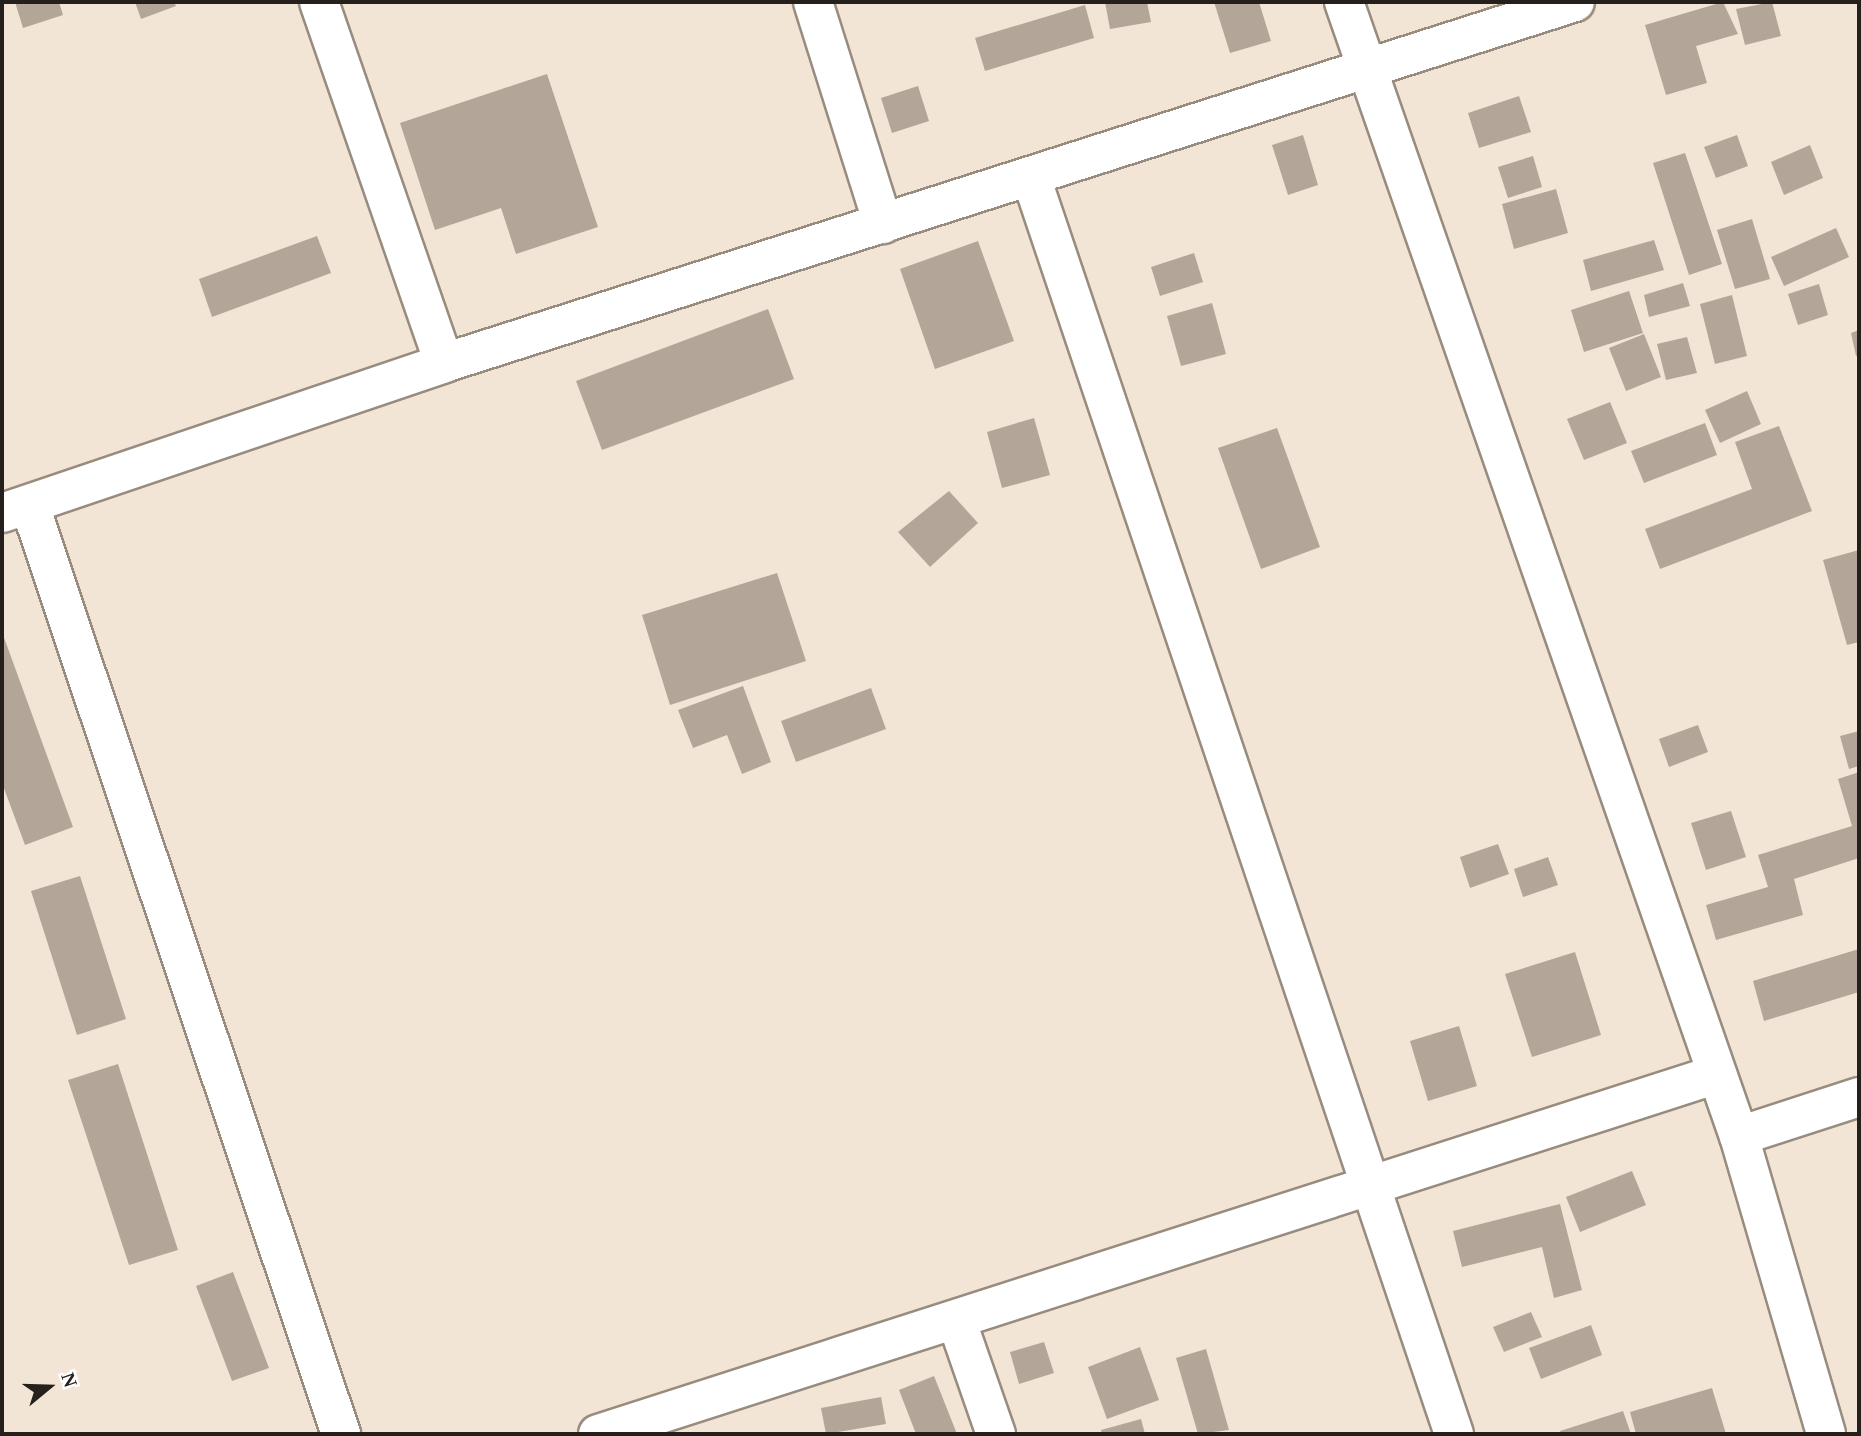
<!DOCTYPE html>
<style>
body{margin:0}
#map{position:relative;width:1861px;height:1436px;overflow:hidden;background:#f2e5d6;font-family:"Times New Roman",serif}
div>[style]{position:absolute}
.building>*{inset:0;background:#b3a698}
.roads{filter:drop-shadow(2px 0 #988c7e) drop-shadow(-2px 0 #988c7e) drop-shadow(0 2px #988c7e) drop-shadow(0 -2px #988c7e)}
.street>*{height:38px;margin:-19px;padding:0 19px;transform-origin:19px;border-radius:19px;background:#fff}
span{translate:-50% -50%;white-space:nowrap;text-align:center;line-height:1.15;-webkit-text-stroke:5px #fff;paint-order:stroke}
.frame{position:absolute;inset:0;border:4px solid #25201b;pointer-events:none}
.north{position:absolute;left:14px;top:1352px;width:70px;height:70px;-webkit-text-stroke:5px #fff;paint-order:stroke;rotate:71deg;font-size:19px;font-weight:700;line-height:28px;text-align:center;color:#25201b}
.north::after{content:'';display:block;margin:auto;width:24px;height:32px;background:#25201b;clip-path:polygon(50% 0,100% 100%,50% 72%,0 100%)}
</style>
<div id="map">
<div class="building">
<i style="clip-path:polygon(15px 2px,59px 2px,63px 15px,23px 28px)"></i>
<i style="clip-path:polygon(135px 2px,174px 2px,176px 6px,141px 19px)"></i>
<i style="clip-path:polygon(1105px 2px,1147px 2px,1151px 22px,1110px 29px)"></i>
<i style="clip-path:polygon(1214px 2px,1259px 2px,1271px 41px,1230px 53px)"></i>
<i style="clip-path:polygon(1723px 2px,1738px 34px,1696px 46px,1707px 83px,1666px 95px,1645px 25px)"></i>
<i style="clip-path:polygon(1772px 2px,1781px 36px,1745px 45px,1736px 9px)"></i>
<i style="clip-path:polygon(1085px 5px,1094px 38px,985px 71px,975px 38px)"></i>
<i style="clip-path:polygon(547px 74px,598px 227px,516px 254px,501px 208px,435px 230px,400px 123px)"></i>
<i style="clip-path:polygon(918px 86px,929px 121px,892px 133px,881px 98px)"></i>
<i style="clip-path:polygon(1519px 96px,1531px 132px,1479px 148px,1468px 113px)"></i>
<i style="clip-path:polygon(1303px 135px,1318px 185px,1288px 195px,1272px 145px)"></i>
<i style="clip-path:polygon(1737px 135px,1748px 166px,1716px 178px,1704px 147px)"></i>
<i style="clip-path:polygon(1810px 145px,1823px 178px,1784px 195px,1771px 162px)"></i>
<i style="clip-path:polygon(1685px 153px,1722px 264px,1689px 275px,1653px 163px)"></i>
<i style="clip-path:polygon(1533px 156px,1542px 187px,1508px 198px,1498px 167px)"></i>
<i style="clip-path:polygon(1556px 189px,1568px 233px,1514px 249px,1502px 204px)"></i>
<i style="clip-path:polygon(1752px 219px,1770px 279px,1735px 289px,1717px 230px)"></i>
<i style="clip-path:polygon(1836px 228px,1849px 257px,1784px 286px,1771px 257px)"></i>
<i style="clip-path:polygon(317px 236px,331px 273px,212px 317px,199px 279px)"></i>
<i style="clip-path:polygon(1654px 240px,1664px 270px,1591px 291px,1583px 260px)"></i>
<i style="clip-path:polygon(978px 241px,1014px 341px,935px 369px,900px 269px)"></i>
<i style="clip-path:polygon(1194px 253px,1203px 282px,1160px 296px,1151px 267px)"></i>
<i style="clip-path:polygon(1683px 283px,1690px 306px,1649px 317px,1644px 295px)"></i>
<i style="clip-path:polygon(1819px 284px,1828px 315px,1798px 325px,1788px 294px)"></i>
<i style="clip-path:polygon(1629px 291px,1643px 333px,1584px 352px,1571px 310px)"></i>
<i style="clip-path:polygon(1732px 295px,1747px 356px,1715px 364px,1700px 304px)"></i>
<i style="clip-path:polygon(1212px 303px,1226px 354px,1181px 366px,1167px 316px)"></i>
<i style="clip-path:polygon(768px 309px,794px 379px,602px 450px,576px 381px)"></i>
<i style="clip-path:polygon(1859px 330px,1859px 355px,1856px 356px,1851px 333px)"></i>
<i style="clip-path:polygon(1644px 334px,1661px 377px,1626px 391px,1609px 348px)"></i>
<i style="clip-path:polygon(1687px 337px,1697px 373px,1666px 380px,1657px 344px)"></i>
<i style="clip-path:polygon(1747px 391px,1761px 424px,1720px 443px,1705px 410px)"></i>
<i style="clip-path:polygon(1610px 402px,1627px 443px,1584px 460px,1567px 419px)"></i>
<i style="clip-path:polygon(1034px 418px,1050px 475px,1002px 488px,987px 432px)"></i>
<i style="clip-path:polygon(1705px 423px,1717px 455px,1644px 483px,1631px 451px)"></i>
<i style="clip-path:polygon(1779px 426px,1812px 511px,1660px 569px,1645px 529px,1752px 489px,1735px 442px)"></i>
<i style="clip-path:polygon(1277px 428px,1320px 547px,1261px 569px,1218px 448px)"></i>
<i style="clip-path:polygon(949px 491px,978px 523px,930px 567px,898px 532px)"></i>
<i style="clip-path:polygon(1859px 550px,1859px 642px,1847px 645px,1823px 560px)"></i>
<i style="clip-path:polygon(777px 573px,806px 661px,670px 705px,642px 615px)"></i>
<i style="clip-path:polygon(2px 632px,73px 827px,25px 845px,2px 783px)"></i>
<i style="clip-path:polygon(743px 686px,771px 762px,742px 774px,727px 735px,693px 748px,678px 710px)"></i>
<i style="clip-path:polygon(871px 688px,886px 729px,796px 762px,781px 721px)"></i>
<i style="clip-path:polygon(1698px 725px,1708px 752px,1669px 767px,1659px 739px)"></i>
<i style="clip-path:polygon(1859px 731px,1859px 766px,1849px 769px,1840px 736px)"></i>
<i style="clip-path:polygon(1859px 772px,1859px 858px,1794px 879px,1803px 915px,1716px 940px,1706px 905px,1768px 887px,1758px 855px,1852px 826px,1838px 779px)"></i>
<i style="clip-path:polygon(1731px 811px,1746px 857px,1706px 870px,1691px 823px)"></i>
<i style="clip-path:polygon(1498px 844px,1509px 874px,1470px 888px,1460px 857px)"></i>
<i style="clip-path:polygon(1548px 857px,1558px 885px,1523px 897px,1514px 869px)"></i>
<i style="clip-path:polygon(80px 876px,126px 1019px,77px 1035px,31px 891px)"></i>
<i style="clip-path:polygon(1859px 949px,1859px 992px,1764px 1021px,1753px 981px)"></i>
<i style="clip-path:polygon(1575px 952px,1601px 1035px,1532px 1057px,1505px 974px)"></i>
<i style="clip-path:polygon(1459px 1026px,1477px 1086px,1428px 1101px,1410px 1041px)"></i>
<i style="clip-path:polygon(118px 1064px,178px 1250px,129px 1265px,68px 1080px)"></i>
<i style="clip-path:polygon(1632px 1171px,1646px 1205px,1580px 1232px,1566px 1197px)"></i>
<i style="clip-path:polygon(1560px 1204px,1582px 1290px,1554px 1298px,1542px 1247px,1462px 1267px,1453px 1231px)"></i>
<i style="clip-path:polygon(233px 1272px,269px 1368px,232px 1381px,196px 1286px)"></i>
<i style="clip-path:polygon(1531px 1312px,1542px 1337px,1504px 1352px,1493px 1327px)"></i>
<i style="clip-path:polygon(1591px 1325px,1602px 1355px,1541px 1379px,1529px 1348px)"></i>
<i style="clip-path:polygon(1044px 1342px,1054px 1373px,1019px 1384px,1010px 1352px)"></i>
<i style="clip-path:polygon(1140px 1347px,1159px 1400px,1107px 1419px,1088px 1367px)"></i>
<i style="clip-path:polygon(1206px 1349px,1229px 1430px,1198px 1434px,1176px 1358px)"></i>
<i style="clip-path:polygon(934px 1376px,957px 1434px,916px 1434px,899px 1390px)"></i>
<i style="clip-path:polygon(1712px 1388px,1726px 1434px,1636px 1434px,1630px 1412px)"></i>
<i style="clip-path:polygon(881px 1397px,886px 1424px,826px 1434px,821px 1408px)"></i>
<i style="clip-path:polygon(1623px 1411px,1631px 1434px,1561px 1434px,1560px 1431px)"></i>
<i style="clip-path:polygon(1141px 1419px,1145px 1434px,1102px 1434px,1101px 1430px)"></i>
</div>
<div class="roads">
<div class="street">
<i style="left:319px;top:2px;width:382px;rotate:70.9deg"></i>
<i style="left:813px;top:2px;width:233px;rotate:72.5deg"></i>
<i style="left:1344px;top:2px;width:1201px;rotate:70.8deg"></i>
<i style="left:1739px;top:1136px;width:310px;rotate:73.7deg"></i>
<i style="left:1031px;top:177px;width:1326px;rotate:71.4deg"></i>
<i style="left:30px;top:506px;width:979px;rotate:71.47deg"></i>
<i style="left:2px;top:513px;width:467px;rotate:-18.7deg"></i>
<i style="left:444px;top:363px;width:1187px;rotate:-17.7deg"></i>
<i style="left:1739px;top:1136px;width:126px;rotate:-18deg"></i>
<i style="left:957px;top:1322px;width:119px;rotate:70.8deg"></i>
<i style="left:598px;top:1434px;width:1175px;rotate:-17.83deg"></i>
</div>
</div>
<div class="frame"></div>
<div class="north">N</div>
</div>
